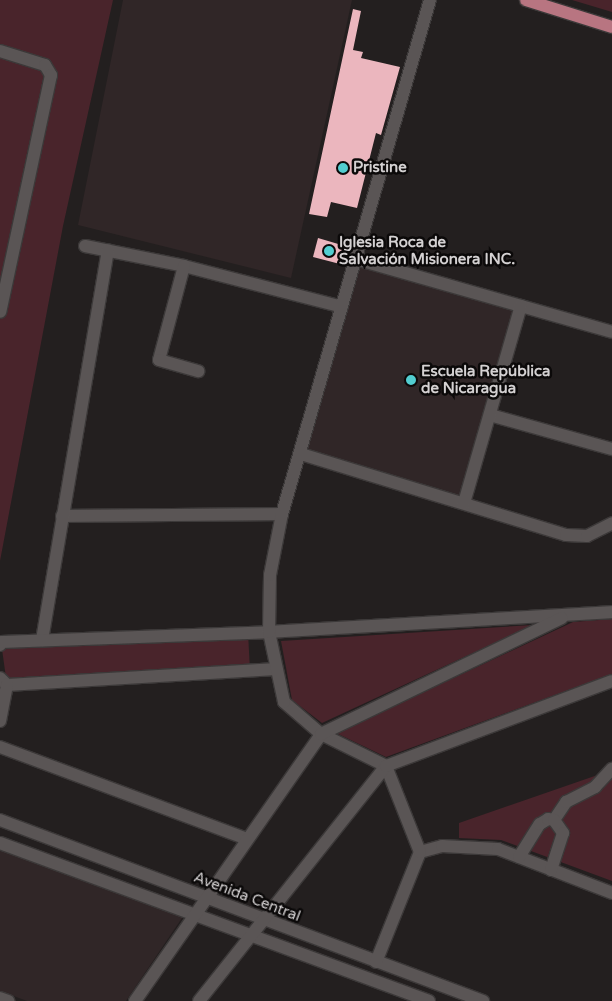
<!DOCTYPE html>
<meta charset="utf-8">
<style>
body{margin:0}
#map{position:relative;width:612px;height:1001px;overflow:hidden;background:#231f1f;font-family:"Varela Round",sans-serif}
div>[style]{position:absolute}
.built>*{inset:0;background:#302627}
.green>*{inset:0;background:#49242b}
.building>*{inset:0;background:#ebb6be}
.roads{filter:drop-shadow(1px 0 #3c3939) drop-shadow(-1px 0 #3c3939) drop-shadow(0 1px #3c3939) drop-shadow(0 -1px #3c3939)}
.minor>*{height:12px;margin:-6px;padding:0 6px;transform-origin:6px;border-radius:6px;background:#5a5555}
.major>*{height:12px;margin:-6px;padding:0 6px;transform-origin:6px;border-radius:6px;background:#b87581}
.dots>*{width:14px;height:14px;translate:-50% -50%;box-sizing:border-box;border:2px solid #0b0909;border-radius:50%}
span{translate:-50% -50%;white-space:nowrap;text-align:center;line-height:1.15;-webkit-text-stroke:5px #0b0909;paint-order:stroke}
.poi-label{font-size:15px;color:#d4d1d2;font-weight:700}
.left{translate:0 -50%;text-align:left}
.street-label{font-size:15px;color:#d4d1d2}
</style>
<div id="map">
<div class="built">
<i style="clip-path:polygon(123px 0,352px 0,291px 278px,78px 225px)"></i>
<i style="clip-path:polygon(356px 259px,521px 306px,466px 497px,301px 454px)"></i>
<i style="clip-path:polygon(0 850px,184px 915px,126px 1001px,27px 1001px,0 991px)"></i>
</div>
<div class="green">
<i style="clip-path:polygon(0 0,113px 0,63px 226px,0 561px)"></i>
<i style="clip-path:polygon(572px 0,612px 0,612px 12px)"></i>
<i style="clip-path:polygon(612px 619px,612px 674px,386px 757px,336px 733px,573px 622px)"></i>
<i style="clip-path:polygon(533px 625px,322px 723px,292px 700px,281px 641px)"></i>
<i style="clip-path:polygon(248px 632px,250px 671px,7px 685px,1px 642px)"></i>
<i style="clip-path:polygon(612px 770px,612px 881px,501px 840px,459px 838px,459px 823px)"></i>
</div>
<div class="building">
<i style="clip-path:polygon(353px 9px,361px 11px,353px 50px,363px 52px,361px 58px,400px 67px,381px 135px,376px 133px,357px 208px,331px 202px,327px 217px,309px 214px)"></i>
<i style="clip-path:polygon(318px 238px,345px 246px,340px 264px,313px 257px)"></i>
</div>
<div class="roads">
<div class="minor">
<i style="left:0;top:51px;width:47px;rotate:17.3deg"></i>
<i style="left:45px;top:65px;width:12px;rotate:59deg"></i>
<i style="left:51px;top:75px;width:242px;rotate:102.1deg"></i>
<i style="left:85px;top:246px;width:101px;rotate:11.4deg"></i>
<i style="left:184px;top:266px;width:163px;rotate:14.5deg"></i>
<i style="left:356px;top:259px;width:266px;rotate:15.9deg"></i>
<i style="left:184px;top:266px;width:97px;rotate:104.9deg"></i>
<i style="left:159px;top:360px;width:41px;rotate:15.8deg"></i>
<i style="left:490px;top:415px;width:127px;rotate:15.6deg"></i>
<i style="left:301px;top:454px;width:277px;rotate:17deg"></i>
<i style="left:566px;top:535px;width:21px;rotate:3deg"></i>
<i style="left:587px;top:536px;width:28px;rotate:-27deg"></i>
<i style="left:464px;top:503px;width:205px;rotate:-73.9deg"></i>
<i style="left:62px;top:516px;width:220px;rotate:-0.5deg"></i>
<i style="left:42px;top:640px;width:395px;rotate:-80.4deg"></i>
<i style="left:0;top:645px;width:3px;rotate:-72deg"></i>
<i style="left:1px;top:642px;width:268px;rotate:-2.1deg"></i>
<i style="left:269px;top:632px;width:344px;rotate:-3.3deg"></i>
<i style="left:0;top:678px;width:10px;rotate:45deg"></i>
<i style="left:7px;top:685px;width:270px;rotate:-3.4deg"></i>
<i style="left:0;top:721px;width:37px;rotate:-79deg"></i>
<i style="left:0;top:747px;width:264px;rotate:20.4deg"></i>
<i style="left:0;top:820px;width:516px;rotate:20.54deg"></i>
<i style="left:554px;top:820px;width:22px;rotate:-56deg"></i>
<i style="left:566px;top:802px;width:33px;rotate:-27deg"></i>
<i style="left:595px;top:787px;width:25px;rotate:-47deg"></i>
<i style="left:0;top:843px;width:457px;rotate:20.2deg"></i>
<i style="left:420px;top:852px;width:23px;rotate:-15deg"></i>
<i style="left:442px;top:846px;width:56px;rotate:3.1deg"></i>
<i style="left:498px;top:849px;width:122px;rotate:21.1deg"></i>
<i style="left:519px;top:857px;width:39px;rotate:-58deg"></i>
<i style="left:540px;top:824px;width:9px;rotate:-32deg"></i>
<i style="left:548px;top:819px;width:6px;rotate:9deg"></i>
<i style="left:554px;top:820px;width:16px;rotate:55deg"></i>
<i style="left:563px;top:833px;width:39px;rotate:108deg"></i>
<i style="left:376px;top:962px;width:118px;rotate:-68.2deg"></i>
<i style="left:420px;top:852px;width:92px;rotate:-111.6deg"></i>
<i style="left:386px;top:766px;width:72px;rotate:-153.8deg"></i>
<i style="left:321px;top:734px;width:49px;rotate:-139.1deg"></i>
<i style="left:284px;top:702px;width:72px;rotate:-102.1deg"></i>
<i style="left:269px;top:632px;width:57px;rotate:-89deg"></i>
<i style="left:270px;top:575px;width:62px;rotate:-78.9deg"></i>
<i style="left:282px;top:514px;width:535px;rotate:-73.94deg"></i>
<i style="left:0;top:998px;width:9px;rotate:21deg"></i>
<i style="left:135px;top:1001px;width:325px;rotate:-55.1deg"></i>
<i style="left:321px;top:734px;width:267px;rotate:-25.7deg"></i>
<i style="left:199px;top:1001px;width:300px;rotate:-51.5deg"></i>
<i style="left:386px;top:766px;width:241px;rotate:-20.6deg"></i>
</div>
<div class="major">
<i style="left:526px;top:0;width:90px;rotate:17.4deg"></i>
</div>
</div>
<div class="dots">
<i style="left:343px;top:168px;background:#52cdd0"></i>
<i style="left:329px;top:251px;background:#52cdd0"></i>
<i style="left:411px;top:380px;background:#52cdd0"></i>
</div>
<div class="poi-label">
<span class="left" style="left:353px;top:168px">Pristine</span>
<span class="left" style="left:339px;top:251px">Iglesia Roca de<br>Salvación Misionera INC.</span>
<span class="left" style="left:421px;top:380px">Escuela República<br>de Nicaragua</span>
</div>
<div class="street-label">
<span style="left:247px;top:897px;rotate:21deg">Avenida Central</span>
</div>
</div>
